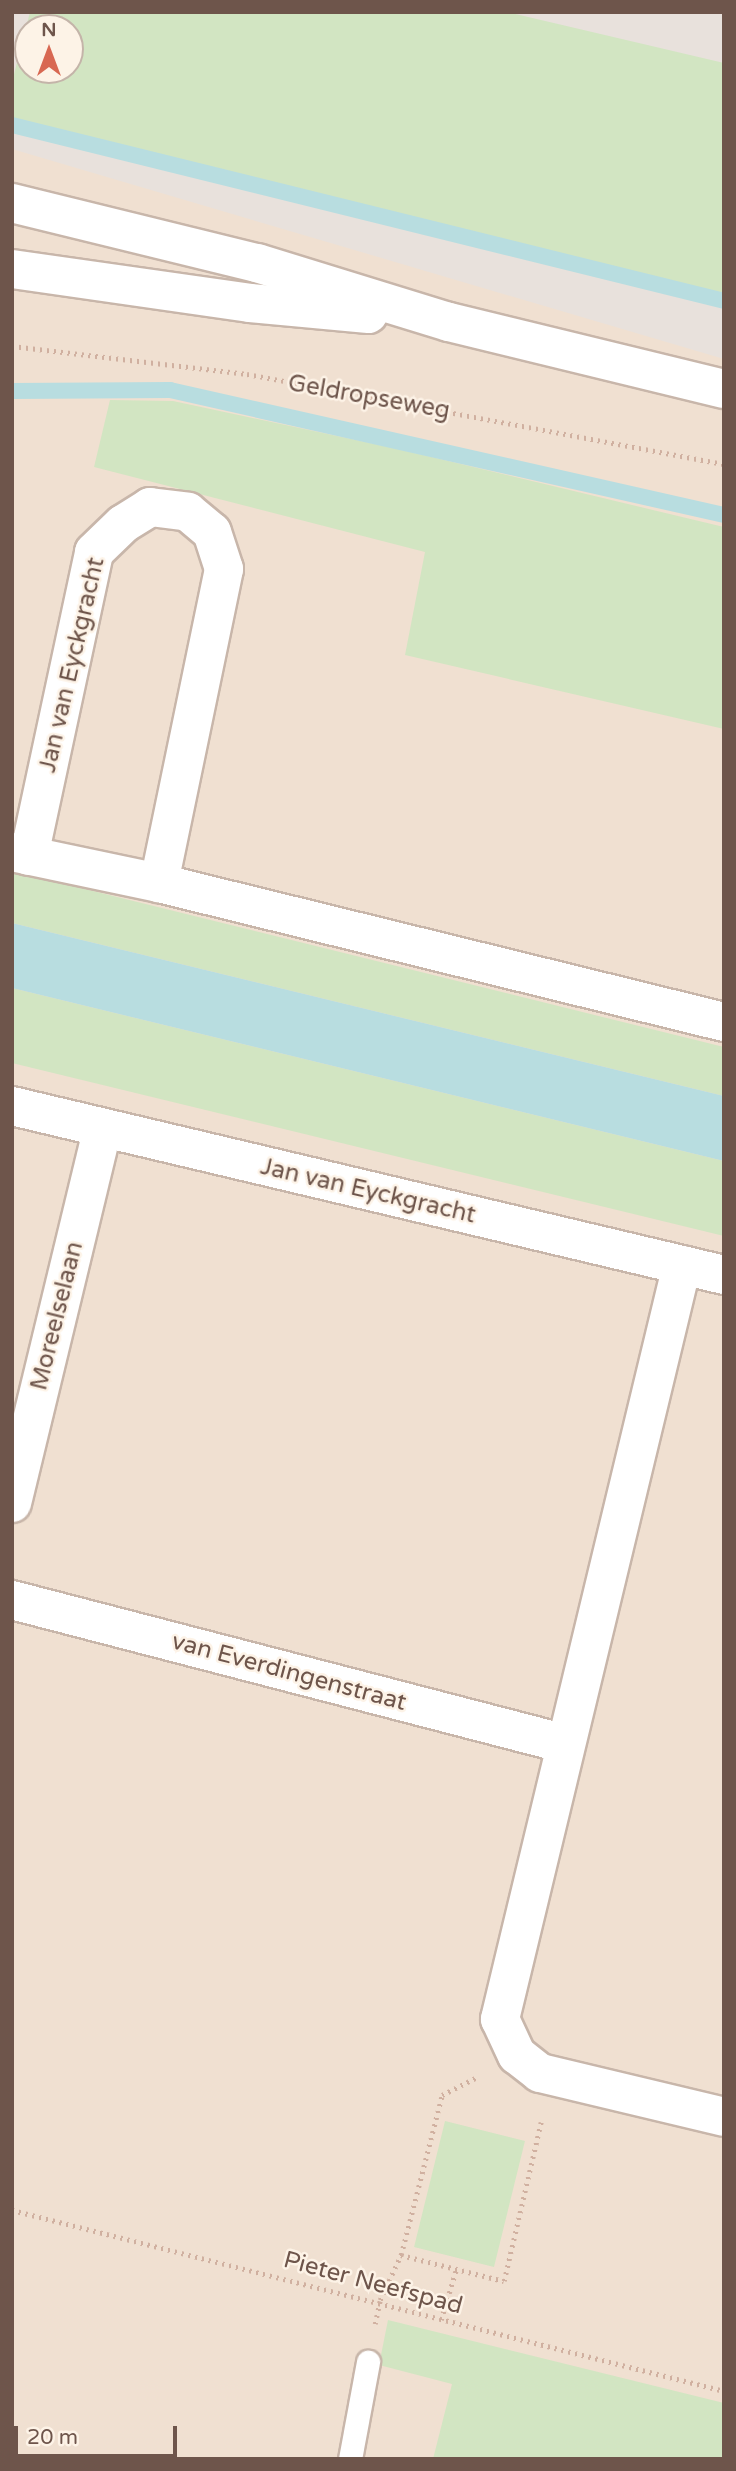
<!DOCTYPE html>
<style>
body{margin:0}
#map{position:relative;width:736px;height:2471px;overflow:hidden;background:#f9efe1;font-family:"Varela Round",sans-serif}
div>[style]{position:absolute}
.residential>*{inset:0;background:#f0e0d1}
.industrial>*{inset:0;background:#e8e1dc}
.green>*{inset:0;background:#d2e5c2}
.water>*{inset:0;background:#b8dde0}
.stream>*{height:16px;margin:-8px;padding:0 8px;transform-origin:8px;border-radius:8px;background:#b8dde0}
.path>*{height:4.5px;margin-top:-2.25px;transform-origin:0;background:repeating-linear-gradient(90deg,#d0b0a0 0 2px,transparent 0 7px)}
.roads{filter:drop-shadow(2px 0 #c8b6aa) drop-shadow(-2px 0 #c8b6aa) drop-shadow(0 2px #c8b6aa) drop-shadow(0 -2px #c8b6aa)}
.lane>*{height:23px;margin:-11.5px;padding:0 11.5px;transform-origin:11.5px;border-radius:11.5px;background:#fff}
.street>*{height:38px;margin:-19px;padding:0 19px;transform-origin:19px;border-radius:19px;background:#fff}
.secondary>*{height:38px;margin:-19px;padding:0 19px;transform-origin:19px;border-radius:19px;background:#fff}
span{translate:-50% -50%;white-space:nowrap;text-align:center;line-height:1.15;-webkit-text-stroke:5px #fdf3e7;paint-order:stroke}
.street-label{font-size:24px;color:#6e554b}
.frame{position:absolute;inset:0;border:14px solid #6e554b;pointer-events:none}
.north{position:absolute;left:14px;top:14px;width:70px;height:70px;box-sizing:border-box;background:#fdf3e7;border:2px solid #c4b4a9;border-radius:50%;rotate:0deg;font-size:19px;font-weight:700;line-height:28px;text-align:center;color:#6e554b}
.north::after{content:'';display:block;margin:auto;width:24px;height:32px;background:#d86852;clip-path:polygon(50% 0,100% 100%,50% 72%,0 100%)}
.scale{position:absolute;left:14px;top:2426px;width:163px;height:32px;box-sizing:border-box;border:4px solid #6e554b;border-top:0;padding-left:9px;font-size:21px;line-height:24px;white-space:nowrap;color:#6e554b;-webkit-text-stroke:5px #fdf3e7;paint-order:stroke}
</style>
<div id="map">
<div class="residential">
<i style="clip-path:polygon(evenodd,12px 12px,724px 12px,724px 2459px,12px 2459px,12px 12px,28px 28px,70px 28px,70px 70px,28px 70px,28px 28px)"></i>
</div>
<div class="industrial">
<i style="clip-path:polygon(evenodd,12px 12px,724px 12px,724px 359px,12px 149px,12px 12px,28px 28px,70px 28px,70px 70px,28px 70px,28px 28px)"></i>
</div>
<div class="green">
<i style="clip-path:polygon(evenodd,30px 12px,507px 12px,724px 63px,724px 304px,12px 126px,12px 82px,30px 12px,70px 28px,70px 70px,28px 70px,28px 28px,70px 28px)"></i>
<i style="clip-path:polygon(110px 400px,173px 401px,398px 449px,724px 527px,724px 729px,405px 655px,425px 552px,94px 467px)"></i>
<i style="clip-path:polygon(12px 871px,724px 1047px,724px 1096px,12px 923px)"></i>
<i style="clip-path:polygon(12px 988px,724px 1161px,724px 1236px,12px 1063px)"></i>
<i style="clip-path:polygon(445px 2121px,525px 2141px,494px 2267px,414px 2247px)"></i>
<i style="clip-path:polygon(388px 2320px,724px 2403px,724px 2459px,433px 2459px,452px 2384px,379px 2365px)"></i>
</div>
<div class="water">
<i style="clip-path:polygon(12px 923px,724px 1096px,724px 1161px,12px 988px)"></i>
</div>
<div class="stream">
<i style="left:12px;top:125px;width:733px;rotate:13.88deg"></i>
<i style="left:12px;top:391px;width:158px;rotate:-0.4deg"></i>
<i style="left:170px;top:390px;width:568px;rotate:12.71deg"></i>
</div>
<div class="path">
<i style="left:12px;top:346px;width:237px;rotate:6.8deg"></i>
<i style="left:247px;top:374px;width:485px;rotate:10.7deg"></i>
<i style="left:12px;top:2210px;width:735px;rotate:14.26deg"></i>
<i style="left:401px;top:2255px;width:106px;rotate:14.2deg"></i>
<i style="left:504px;top:2281px;width:163px;rotate:-76.9deg"></i>
<i style="left:441px;top:2320px;width:52px;rotate:-73.3deg"></i>
<i style="left:375px;top:2324px;width:25px;rotate:-78deg"></i>
<i style="left:380px;top:2300px;width:50px;rotate:-65deg"></i>
<i style="left:401px;top:2255px;width:165px;rotate:-75.6deg"></i>
<i style="left:442px;top:2095px;width:39px;rotate:-27deg"></i>
</div>
<div class="roads">
<div class="lane">
<i style="left:350px;top:2459px;width:99px;rotate:-79.5deg"></i>
</div>
<div class="street">
<i style="left:12px;top:852px;width:150px;rotate:11.9deg"></i>
<i style="left:159px;top:883px;width:582px;rotate:13.82deg"></i>
<i style="left:29px;top:856px;width:311px;rotate:-77.9deg"></i>
<i style="left:94px;top:552px;width:40px;rotate:-44deg"></i>
<i style="left:123px;top:524px;width:32px;rotate:-32deg"></i>
<i style="left:150px;top:507px;width:38px;rotate:7deg"></i>
<i style="left:188px;top:512px;width:31px;rotate:40deg"></i>
<i style="left:212px;top:532px;width:39px;rotate:72deg"></i>
<i style="left:224px;top:569px;width:321px;rotate:101.7deg"></i>
<i style="left:12px;top:1106px;width:732px;rotate:13.35deg"></i>
<i style="left:682px;top:1265px;width:776px;rotate:103.57deg"></i>
<i style="left:500px;top:2019px;width:40px;rotate:65deg"></i>
<i style="left:517px;top:2055px;width:29px;rotate:38deg"></i>
<i style="left:540px;top:2073px;width:189px;rotate:13.4deg"></i>
<i style="left:12px;top:1503px;width:386px;rotate:-76.4deg"></i>
<i style="left:12px;top:1600px;width:572px;rotate:14.57deg"></i>
</div>
<div class="secondary">
<i style="left:12px;top:203px;width:252px;rotate:13.8deg"></i>
<i style="left:257px;top:263px;width:201px;rotate:17.1deg"></i>
<i style="left:449px;top:322px;width:283px;rotate:13.7deg"></i>
<i style="left:12px;top:269px;width:240px;rotate:8.1deg"></i>
<i style="left:250px;top:303px;width:119px;rotate:5.3deg"></i>
</div>
</div>
<div class="street-label">
<span style="left:369px;top:397px;rotate:10deg">Geldropseweg</span>
<span style="left:72px;top:665px;rotate:-77deg">Jan van Eyckgracht</span>
<span style="left:368px;top:1191px;rotate:13deg">Jan van Eyckgracht</span>
<span style="left:57px;top:1316px;rotate:-76deg">Moreelselaan</span>
<span style="left:289px;top:1672px;rotate:15deg">van Everdingenstraat</span>
<span style="left:373px;top:2283px;rotate:15deg">Pieter Neefspad</span>
</div>
<div class="frame"></div>
<div class="north">N</div>
<div class="scale">20 m</div>
</div>
